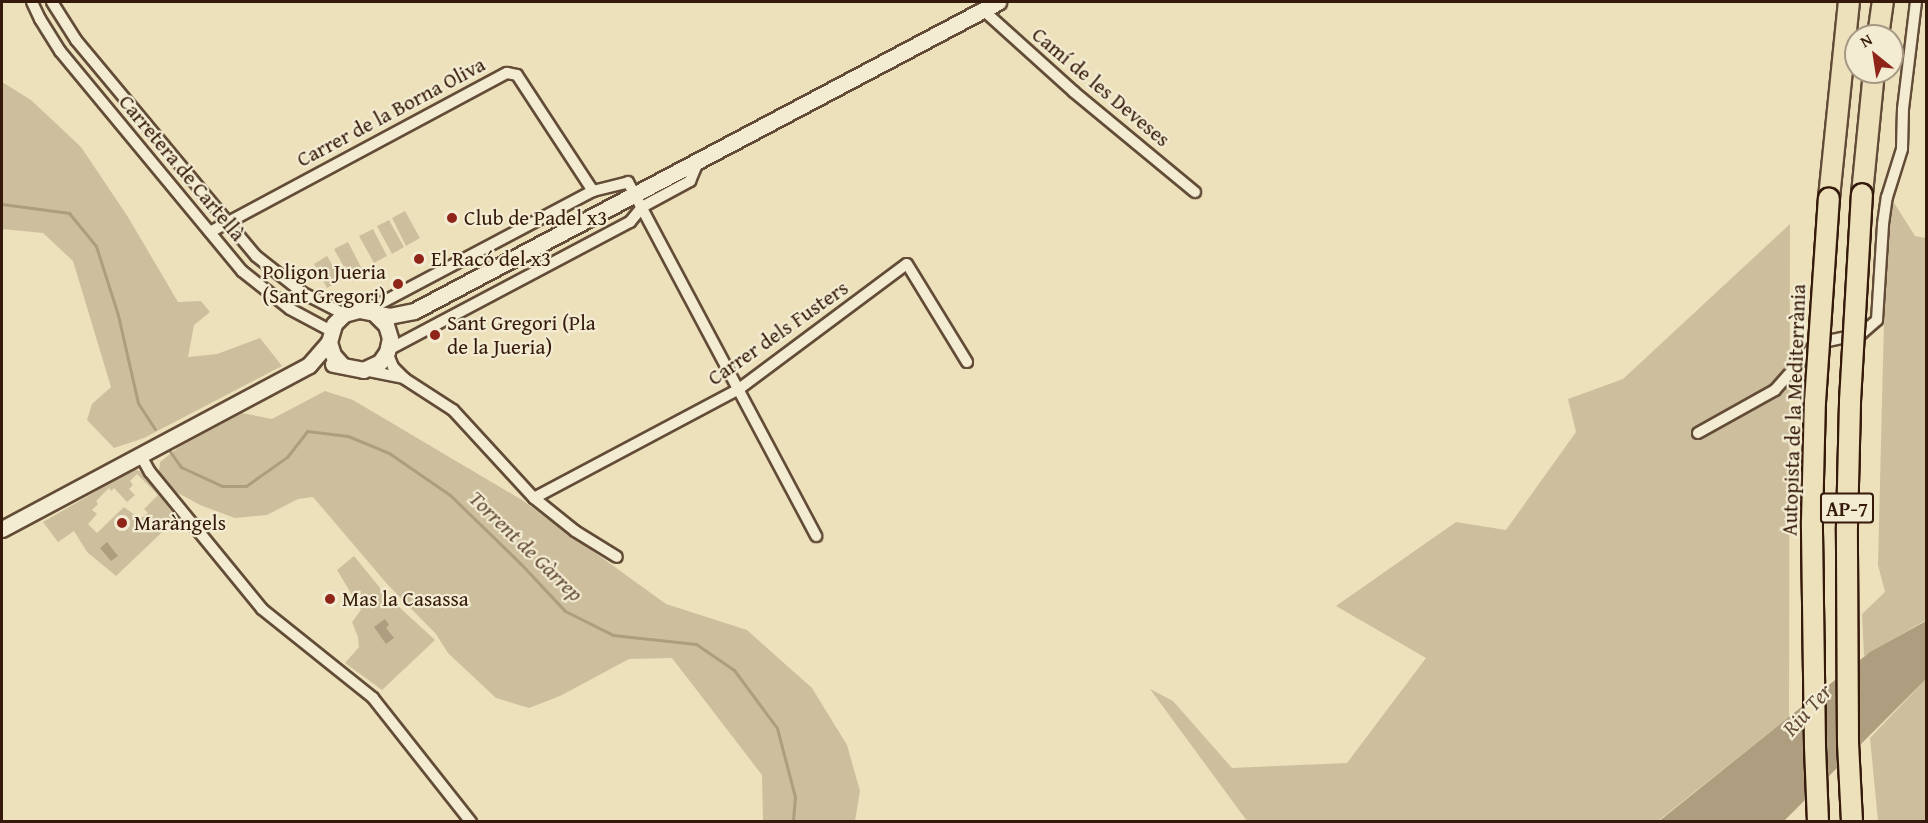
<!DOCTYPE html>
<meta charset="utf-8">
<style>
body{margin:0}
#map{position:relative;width:1928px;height:823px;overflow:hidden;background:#ece1bb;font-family:"Gentium Book Plus",serif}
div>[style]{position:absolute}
.green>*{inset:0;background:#cdbf9d}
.water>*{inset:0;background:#ae9d7f}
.stream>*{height:3px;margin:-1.5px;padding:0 1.5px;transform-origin:1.5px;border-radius:1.5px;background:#ae9d7f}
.roads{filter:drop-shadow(2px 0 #634c37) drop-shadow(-2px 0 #634c37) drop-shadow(0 2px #634c37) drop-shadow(0 -2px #634c37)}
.street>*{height:10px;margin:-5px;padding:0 5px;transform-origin:5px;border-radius:5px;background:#f3ecd3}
.secondary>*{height:15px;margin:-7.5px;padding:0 7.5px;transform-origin:7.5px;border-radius:7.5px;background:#f3ecd3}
.highway>*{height:20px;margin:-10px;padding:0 10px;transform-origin:10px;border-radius:10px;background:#ece1bb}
.bridges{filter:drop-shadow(2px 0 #351a0b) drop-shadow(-2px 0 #351a0b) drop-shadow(0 2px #351a0b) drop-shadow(0 -2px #351a0b)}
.highway-bridge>*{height:20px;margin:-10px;padding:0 10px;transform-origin:10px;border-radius:10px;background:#ece1bb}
.dots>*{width:16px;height:16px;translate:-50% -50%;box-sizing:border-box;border:3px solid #f3ecd3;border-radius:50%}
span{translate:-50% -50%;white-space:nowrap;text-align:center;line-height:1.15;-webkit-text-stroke:4.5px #f3ecd3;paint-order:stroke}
.shield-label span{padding:2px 4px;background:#f3ecd3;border:2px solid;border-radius:4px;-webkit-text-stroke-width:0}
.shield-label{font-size:20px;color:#351a0b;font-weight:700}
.street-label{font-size:21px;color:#351a0b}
.poi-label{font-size:21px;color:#351a0b}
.left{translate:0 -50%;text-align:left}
.right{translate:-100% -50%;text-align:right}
.water-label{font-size:22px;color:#654e39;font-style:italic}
.frame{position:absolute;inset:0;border:3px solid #351a0b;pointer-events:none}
.north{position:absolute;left:1844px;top:24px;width:60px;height:60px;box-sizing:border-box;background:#f3ecd3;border:2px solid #a79883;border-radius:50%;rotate:330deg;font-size:16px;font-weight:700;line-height:24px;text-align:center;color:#351a0b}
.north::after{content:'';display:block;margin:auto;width:21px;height:27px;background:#8f2418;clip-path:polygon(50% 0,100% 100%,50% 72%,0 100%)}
</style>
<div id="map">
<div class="green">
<i style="clip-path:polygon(2px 82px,31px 100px,81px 147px,128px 217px,178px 302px,201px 301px,210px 312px,194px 325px,188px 357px,217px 354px,260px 338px,282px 366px,144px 438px,114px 448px,87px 420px,92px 404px,111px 387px,73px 261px,43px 233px,2px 229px)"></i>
<i style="clip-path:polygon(1891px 198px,1915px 236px,1926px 238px,1926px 620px,1864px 656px,1862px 614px,1885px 592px,1878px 565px,1886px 239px)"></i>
<i style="clip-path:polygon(405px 211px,420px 238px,406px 246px,392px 218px)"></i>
<i style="clip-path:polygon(389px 220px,404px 247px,392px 254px,377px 226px)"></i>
<i style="clip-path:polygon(1790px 224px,1789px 717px,1658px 821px,1247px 821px,1150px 689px,1173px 701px,1232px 768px,1347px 763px,1426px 658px,1336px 606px,1456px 522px,1506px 530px,1576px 432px,1568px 399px,1623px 379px)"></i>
<i style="clip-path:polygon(373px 229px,387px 256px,374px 263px,359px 236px)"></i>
<i style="clip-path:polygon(348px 242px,362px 269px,349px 276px,334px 249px)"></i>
<i style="clip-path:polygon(327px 256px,341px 280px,327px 288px,314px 264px)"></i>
<i style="clip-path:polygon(325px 391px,353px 400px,522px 500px,666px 604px,747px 630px,812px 688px,847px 745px,860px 791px,855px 821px,763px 821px,762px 775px,672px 658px,629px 659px,560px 696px,529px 708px,496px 698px,448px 653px,436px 634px,388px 585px,313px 497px,298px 499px,267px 515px,235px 518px,200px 505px,158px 482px,160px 462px,179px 447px,242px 413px,272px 419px)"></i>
<i style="clip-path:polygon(evenodd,135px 469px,141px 472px,177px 518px,116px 576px,87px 552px,74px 531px,58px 542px,43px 522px,135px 469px,137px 474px,158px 495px,144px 509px,148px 513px,140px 519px,124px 507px,97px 533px,88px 524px,97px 514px,92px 510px,98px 504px,96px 501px,109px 488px,111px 491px,114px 488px,127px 502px,135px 495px,129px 489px,133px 485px,130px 481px,137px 474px)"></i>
<i style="clip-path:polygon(354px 556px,385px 594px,435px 640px,382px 690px,345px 663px,359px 647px,358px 637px,352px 622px,361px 610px,337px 570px)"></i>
<i style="clip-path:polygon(1926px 679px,1926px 821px,1878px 821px,1870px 738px)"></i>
</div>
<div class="water">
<i style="clip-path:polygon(107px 542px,118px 556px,111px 561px,100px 548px)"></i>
<i style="clip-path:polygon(385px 619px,389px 625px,386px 628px,394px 638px,386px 644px,374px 627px)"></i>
<i style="clip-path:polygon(1926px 621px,1926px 679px,1784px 821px,1658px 822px,1870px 652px)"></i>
</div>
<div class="stream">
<i style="left:2px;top:204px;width:68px;rotate:7.7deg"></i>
<i style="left:69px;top:213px;width:43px;rotate:50.7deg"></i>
<i style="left:96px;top:246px;width:72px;rotate:72.3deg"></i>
<i style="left:118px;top:315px;width:90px;rotate:77.2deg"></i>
<i style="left:138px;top:403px;width:31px;rotate:57deg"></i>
<i style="left:169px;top:450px;width:21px;rotate:55deg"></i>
<i style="left:181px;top:467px;width:45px;rotate:24.9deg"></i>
<i style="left:222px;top:486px;width:24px"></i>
<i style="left:246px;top:486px;width:50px;rotate:-35.3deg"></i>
<i style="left:287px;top:457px;width:33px;rotate:-52deg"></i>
<i style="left:307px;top:431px;width:41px;rotate:7deg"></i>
<i style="left:348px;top:436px;width:44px;rotate:22.5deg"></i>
<i style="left:389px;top:453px;width:74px;rotate:34.5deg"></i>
<i style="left:450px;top:495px;width:98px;rotate:44.2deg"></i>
<i style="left:520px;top:563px;width:66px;rotate:46.8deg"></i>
<i style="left:565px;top:611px;width:54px;rotate:26.6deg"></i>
<i style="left:613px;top:635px;width:83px;rotate:6.2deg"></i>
<i style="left:696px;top:644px;width:46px;rotate:34.4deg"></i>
<i style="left:734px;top:670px;width:72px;rotate:53.4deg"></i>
<i style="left:777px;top:728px;width:71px;rotate:75.4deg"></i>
<i style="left:795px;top:797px;width:25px;rotate:95deg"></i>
</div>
<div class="roads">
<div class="street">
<i style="left:32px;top:2px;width:19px;rotate:65deg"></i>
<i style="left:40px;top:19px;width:38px;rotate:58deg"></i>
<i style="left:60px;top:51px;width:286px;rotate:50.4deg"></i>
<i style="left:242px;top:271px;width:61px;rotate:38.4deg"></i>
<i style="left:290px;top:309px;width:47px;rotate:28.2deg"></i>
<i style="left:52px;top:2px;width:45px;rotate:57.7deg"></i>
<i style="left:76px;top:40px;width:281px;rotate:50.2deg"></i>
<i style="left:256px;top:256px;width:60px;rotate:38.2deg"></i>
<i style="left:303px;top:293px;width:46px;rotate:27.1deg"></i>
<i style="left:983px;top:10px;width:122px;rotate:42deg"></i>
<i style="left:1074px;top:92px;width:157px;rotate:39.6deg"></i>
<i style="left:210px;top:232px;width:337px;rotate:-28.2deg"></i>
<i style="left:507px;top:73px;width:10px;rotate:11deg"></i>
<i style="left:517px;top:75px;width:139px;rotate:56.8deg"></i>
<i style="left:366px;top:311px;width:257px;rotate:-27.9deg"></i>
<i style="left:593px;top:191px;width:36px;rotate:-14deg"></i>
<i style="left:628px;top:182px;width:401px;rotate:62deg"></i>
<i style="left:388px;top:350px;width:274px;rotate:-27.9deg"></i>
<i style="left:630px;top:222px;width:19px;rotate:-51deg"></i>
<i style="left:642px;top:207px;width:55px;rotate:-28.4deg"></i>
<i style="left:690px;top:181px;width:21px;rotate:-67deg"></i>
<i style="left:387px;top:352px;width:16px;rotate:68deg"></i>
<i style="left:393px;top:367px;width:17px;rotate:45deg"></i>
<i style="left:405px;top:379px;width:57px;rotate:32.9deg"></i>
<i style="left:453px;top:410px;width:120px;rotate:47.4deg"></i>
<i style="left:534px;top:498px;width:53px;rotate:38.8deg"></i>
<i style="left:575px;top:531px;width:49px;rotate:31.8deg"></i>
<i style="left:364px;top:370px;width:41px;rotate:11.3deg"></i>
<i style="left:1698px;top:433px;width:88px;rotate:-29.2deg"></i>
<i style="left:1775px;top:390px;width:56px;rotate:-48.6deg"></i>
<i style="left:1812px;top:348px;width:13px;rotate:-29deg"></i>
<i style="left:1823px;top:342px;width:39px;rotate:-12deg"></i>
<i style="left:1861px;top:334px;width:21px;rotate:-41deg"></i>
<i style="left:1877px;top:320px;width:96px;rotate:-86.4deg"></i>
<i style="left:1883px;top:224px;width:27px;rotate:-82deg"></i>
<i style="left:1887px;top:197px;width:50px;rotate:-72.6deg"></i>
<i style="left:1902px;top:149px;width:40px;rotate:-88.6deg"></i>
<i style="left:1903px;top:109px;width:108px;rotate:-83.1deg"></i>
<i style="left:141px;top:456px;width:18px;rotate:61deg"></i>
<i style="left:150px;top:472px;width:177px;rotate:50.7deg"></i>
<i style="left:262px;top:609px;width:142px;rotate:38.7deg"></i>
<i style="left:373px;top:698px;width:158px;rotate:51.7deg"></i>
<i style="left:534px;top:498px;width:232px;rotate:-28deg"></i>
<i style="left:739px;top:389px;width:209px;rotate:-36.7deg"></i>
<i style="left:907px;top:264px;width:115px;rotate:58.5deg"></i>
</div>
<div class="secondary">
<i style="left:333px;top:364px;width:31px;rotate:11deg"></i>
<i style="left:363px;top:370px;width:19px;rotate:-25deg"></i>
<i style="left:380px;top:362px;width:12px;rotate:-55deg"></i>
<i style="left:387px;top:352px;width:14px;rotate:-78deg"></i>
<i style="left:390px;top:338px;width:14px;rotate:-107deg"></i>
<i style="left:386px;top:325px;width:14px;rotate:-135deg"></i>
<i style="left:342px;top:365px;width:13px;rotate:-132deg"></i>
<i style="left:333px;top:355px;width:14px;rotate:-107deg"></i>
<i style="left:329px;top:342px;width:19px;rotate:-74deg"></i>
<i style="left:334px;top:324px;width:14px;rotate:-45deg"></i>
<i style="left:344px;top:314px;width:16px;rotate:-15deg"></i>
<i style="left:359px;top:310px;width:31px;rotate:11deg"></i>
<i style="left:389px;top:316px;width:25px;rotate:-11deg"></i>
<i style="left:414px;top:311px;width:661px;rotate:-27.88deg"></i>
<i style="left:2px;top:529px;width:348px;rotate:-28.1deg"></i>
<i style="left:309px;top:365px;width:30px;rotate:-49deg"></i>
</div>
<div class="highway">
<i style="left:1878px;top:36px;width:34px;rotate:-82deg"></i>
<i style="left:1862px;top:194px;width:123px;rotate:-84.4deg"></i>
<i style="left:1829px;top:198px;width:197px;rotate:-84.2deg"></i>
</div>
</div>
<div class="bridges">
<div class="highway-bridge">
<i style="left:1818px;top:822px;width:76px;rotate:-92.3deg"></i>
<i style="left:1815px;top:746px;width:225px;rotate:-90.8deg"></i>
<i style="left:1812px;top:521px;width:119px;rotate:-88.6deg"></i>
<i style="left:1815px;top:402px;width:204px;rotate:-86.1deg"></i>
<i style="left:1852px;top:822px;width:80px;rotate:-92.9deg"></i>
<i style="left:1848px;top:742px;width:216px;rotate:-90.3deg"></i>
<i style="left:1847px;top:526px;width:125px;rotate:-88.6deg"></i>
<i style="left:1850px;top:401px;width:207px;rotate:-86.7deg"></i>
</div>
</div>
<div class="dots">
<i style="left:452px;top:218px;background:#8f2418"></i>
<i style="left:419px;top:259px;background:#8f2418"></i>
<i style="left:398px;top:284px;background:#8f2418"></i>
<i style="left:435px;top:335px;background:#8f2418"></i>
<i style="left:122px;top:523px;background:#8f2418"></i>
<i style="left:330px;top:599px;background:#8f2418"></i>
</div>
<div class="shield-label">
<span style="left:1847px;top:508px">AP-7</span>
</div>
<div class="street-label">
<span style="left:1101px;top:87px;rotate:40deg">Camí de les Deveses</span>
<span style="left:391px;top:112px;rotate:-28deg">Carrer de la Borna Oliva</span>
<span style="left:182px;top:168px;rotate:50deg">Carretera de Cartellà</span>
<span style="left:778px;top:333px;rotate:-35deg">Carrer dels Fusters</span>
<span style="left:1794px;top:410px;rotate:-88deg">Autopista de la Mediterrània</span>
</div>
<div class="poi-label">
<span class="left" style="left:464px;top:218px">Club de Padel x3</span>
<span class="left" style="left:431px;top:259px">El Racó del x3</span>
<span class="right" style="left:386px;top:284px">Poligon Jueria<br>(Sant Gregori)</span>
<span class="left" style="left:447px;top:335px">Sant Gregori (Pla<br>de la Jueria)</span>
<span class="left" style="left:134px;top:523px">Maràngels</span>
<span class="left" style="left:342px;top:599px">Mas la Casassa</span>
</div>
<div class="water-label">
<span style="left:526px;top:546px;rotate:44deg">Torrent de Gàrrep</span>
<span style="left:1807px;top:710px;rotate:-48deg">Riu Ter</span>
</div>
<div class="frame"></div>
<div class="north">N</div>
</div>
